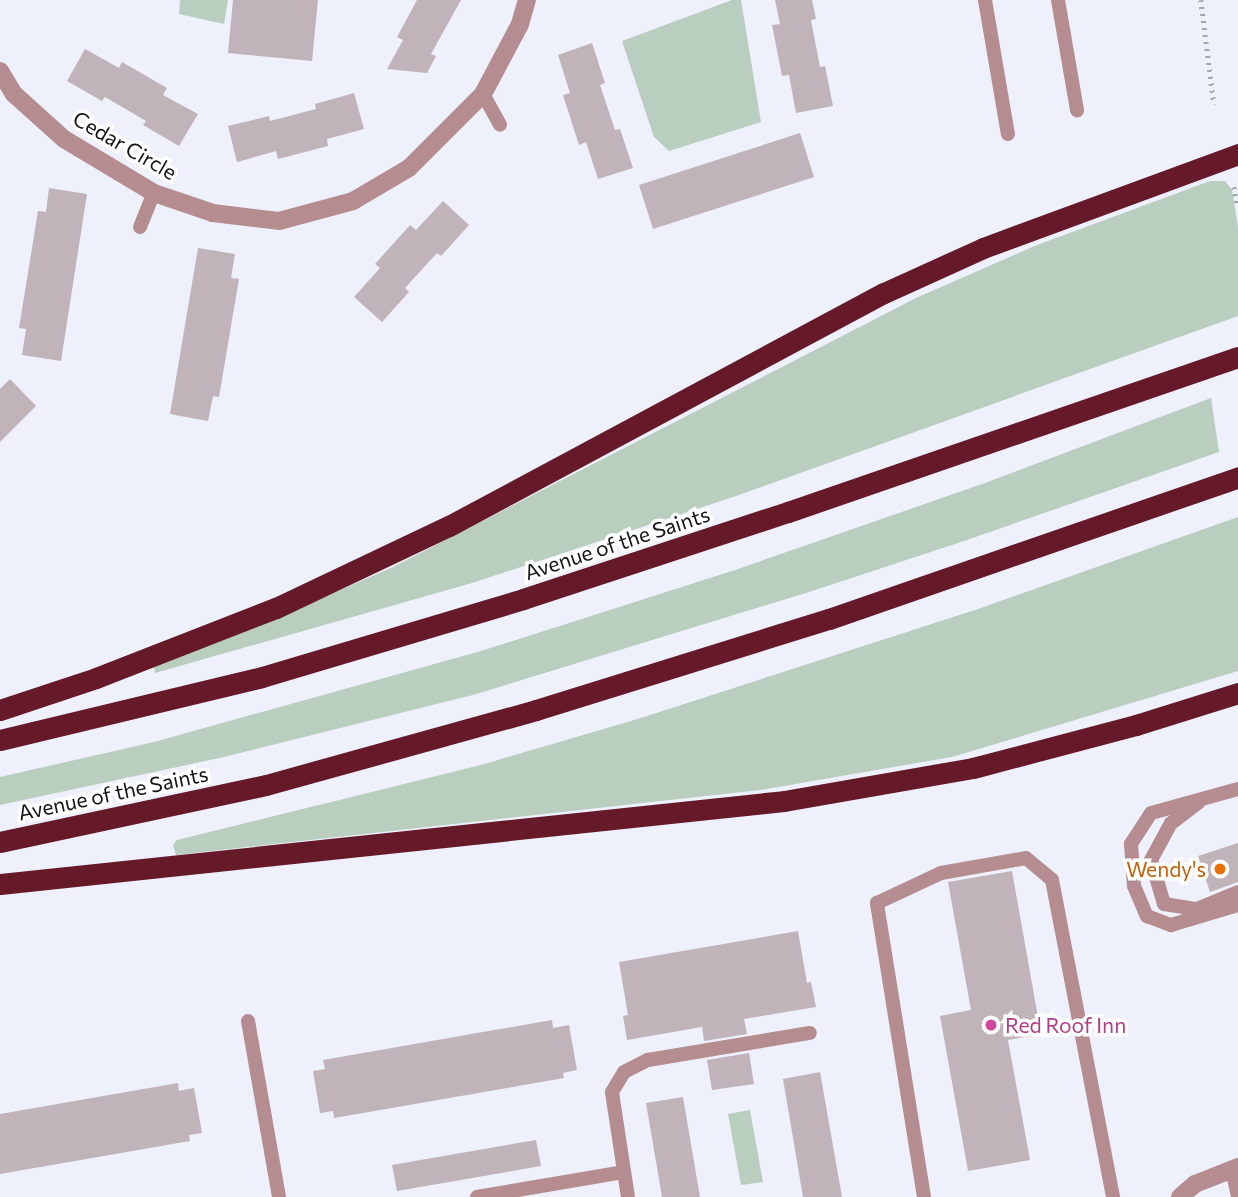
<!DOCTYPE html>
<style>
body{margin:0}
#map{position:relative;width:1238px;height:1197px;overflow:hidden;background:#eef0fc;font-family:Commissioner,sans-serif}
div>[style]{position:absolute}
.green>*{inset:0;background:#b9cebf}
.building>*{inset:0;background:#c0b3b9}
.path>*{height:4.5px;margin-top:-2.25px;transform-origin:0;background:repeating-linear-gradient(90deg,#a4a6af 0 2px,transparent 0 7px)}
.lane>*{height:14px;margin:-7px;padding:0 7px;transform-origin:7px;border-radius:7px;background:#b58d90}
.street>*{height:18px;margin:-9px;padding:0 9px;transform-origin:9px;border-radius:9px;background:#b58d90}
.highway>*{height:21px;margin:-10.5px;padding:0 10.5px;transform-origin:10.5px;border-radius:10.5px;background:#661a29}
.dots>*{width:19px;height:19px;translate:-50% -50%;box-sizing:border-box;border:4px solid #fff;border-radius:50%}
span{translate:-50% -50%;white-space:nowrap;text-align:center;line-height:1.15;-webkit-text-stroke:7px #fff;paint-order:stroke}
.street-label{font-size:21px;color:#121317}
.food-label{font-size:21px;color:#c56008}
.right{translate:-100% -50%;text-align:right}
.hotel-label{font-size:21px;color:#b23c85}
.left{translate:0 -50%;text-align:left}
</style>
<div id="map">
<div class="green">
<i style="clip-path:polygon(180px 0,228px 0,224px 24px,179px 14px)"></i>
<i style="clip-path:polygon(732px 0,741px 0,761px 122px,669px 151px,654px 137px,622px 41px)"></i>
<i style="clip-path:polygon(1210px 181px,1225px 181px,1232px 190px,1238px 227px,1238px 316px,736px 496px,472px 583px,155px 673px,154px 667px,160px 664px,270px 621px,393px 567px,916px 298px,1037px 245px)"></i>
<i style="clip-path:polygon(1211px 398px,1219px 452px,964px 541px,806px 593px,473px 695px,224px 757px,0 805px,0 777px,154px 742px,481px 651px,735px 570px,985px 483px)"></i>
<i style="clip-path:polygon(1238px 517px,1238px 671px,952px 757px,760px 790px,176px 855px,173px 845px,177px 840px,481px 765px,641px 718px,978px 609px)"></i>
<i style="clip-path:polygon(750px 1110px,763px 1182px,741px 1185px,728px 1114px)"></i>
</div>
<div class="building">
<i style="clip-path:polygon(233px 0,318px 0,312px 61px,228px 53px)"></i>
<i style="clip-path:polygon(417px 0,461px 0,431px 54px,436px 56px,427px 73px,387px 69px,403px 40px,397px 37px)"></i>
<i style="clip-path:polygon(775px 0,812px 0,816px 19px,811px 20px,820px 67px,825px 66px,833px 106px,796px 113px,789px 75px,782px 76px,772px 25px,780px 24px)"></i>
<i style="clip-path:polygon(592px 43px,605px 83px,600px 85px,615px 130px,620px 129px,633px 168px,598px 179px,586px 142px,579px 145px,563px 95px,570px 93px,558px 55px)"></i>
<i style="clip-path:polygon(85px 49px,119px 68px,122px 62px,167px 88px,163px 95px,198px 114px,179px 146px,143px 125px,146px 121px,105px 97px,102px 101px,67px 81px)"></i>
<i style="clip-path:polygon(354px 93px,364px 129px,327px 139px,328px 146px,278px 159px,276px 151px,237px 162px,228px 126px,269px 116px,270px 121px,316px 109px,315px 104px)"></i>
<i style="clip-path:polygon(800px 133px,814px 177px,653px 229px,639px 185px)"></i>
<i style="clip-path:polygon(49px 188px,87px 194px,61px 361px,22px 355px,26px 329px,19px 328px,38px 211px,46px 212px)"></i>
<i style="clip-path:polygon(443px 201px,469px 225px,441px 256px,437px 253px,405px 288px,409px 292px,382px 322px,354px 297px,380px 268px,375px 264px,410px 225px,416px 230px)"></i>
<i style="clip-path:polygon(198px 248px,235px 254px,231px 278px,239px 279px,219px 397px,213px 396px,208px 421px,170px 414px)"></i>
<i style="clip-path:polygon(10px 379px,36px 406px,0 442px,0 389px)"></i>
<i style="clip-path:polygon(1238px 843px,1238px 882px,1210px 892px,1198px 856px)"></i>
<i style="clip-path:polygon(1012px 871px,1041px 1034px,1008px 1040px,1030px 1160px,968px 1171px,940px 1016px,971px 1010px,948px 882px)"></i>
<i style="clip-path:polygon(798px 931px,807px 983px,811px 982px,816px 1007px,744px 1019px,747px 1034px,704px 1041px,702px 1027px,627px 1040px,623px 1016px,628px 1015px,619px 962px)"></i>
<i style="clip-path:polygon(552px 1020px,553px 1028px,569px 1025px,577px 1070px,563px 1073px,564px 1078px,334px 1118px,333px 1111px,320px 1113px,313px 1071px,325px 1069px,323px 1060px)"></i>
<i style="clip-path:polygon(749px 1053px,754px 1084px,712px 1090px,707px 1060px)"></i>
<i style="clip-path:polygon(820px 1072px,842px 1197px,803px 1197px,783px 1079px)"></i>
<i style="clip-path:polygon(178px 1083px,179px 1091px,194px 1088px,202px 1133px,189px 1135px,190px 1141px,0 1174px,0 1114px)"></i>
<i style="clip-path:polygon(683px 1097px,700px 1197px,662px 1197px,646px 1103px)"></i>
<i style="clip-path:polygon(536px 1140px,541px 1166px,397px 1191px,392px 1165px)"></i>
</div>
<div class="path">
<i style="left:1201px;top:0;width:105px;rotate:82.9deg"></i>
<i style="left:1234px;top:187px;width:21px;rotate:79deg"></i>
</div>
<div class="lane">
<i style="left:985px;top:0;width:136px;rotate:80.3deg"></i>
<i style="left:1058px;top:0;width:112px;rotate:80.2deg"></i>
<i style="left:483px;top:94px;width:35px;rotate:61deg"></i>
<i style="left:140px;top:227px;width:37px;rotate:-68deg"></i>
<i style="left:1238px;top:789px;width:90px;rotate:164.6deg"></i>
<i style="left:1151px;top:813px;width:37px;rotate:123deg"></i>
<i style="left:1131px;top:844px;width:42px;rotate:85.9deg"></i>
<i style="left:1134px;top:886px;width:33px;rotate:67deg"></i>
<i style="left:1147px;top:916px;width:26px;rotate:21deg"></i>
<i style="left:1171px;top:925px;width:70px;rotate:-16.6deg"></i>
<i style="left:1198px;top:803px;width:34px;rotate:143deg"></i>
<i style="left:1171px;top:823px;width:42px;rotate:118.4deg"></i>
<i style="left:1151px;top:860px;width:46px;rotate:73.5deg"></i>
<i style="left:1164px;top:904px;width:33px;rotate:9deg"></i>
<i style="left:1197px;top:909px;width:44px;rotate:-22.5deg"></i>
<i style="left:248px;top:1021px;width:179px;rotate:80deg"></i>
<i style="left:1232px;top:1170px;width:26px;rotate:77deg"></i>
<i style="left:477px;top:1197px;width:148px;rotate:-9.7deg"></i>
<i style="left:628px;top:1197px;width:106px;rotate:-98.7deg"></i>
<i style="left:612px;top:1092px;width:23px;rotate:-59deg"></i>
<i style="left:624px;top:1072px;width:27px;rotate:-27deg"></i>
<i style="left:648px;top:1060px;width:164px;rotate:-9.5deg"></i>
<i style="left:924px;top:1197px;width:298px;rotate:-99.1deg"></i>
<i style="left:877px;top:903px;width:71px;rotate:-25.1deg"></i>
<i style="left:941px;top:873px;width:86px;rotate:-10deg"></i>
<i style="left:1026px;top:858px;width:34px;rotate:40deg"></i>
<i style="left:1052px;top:880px;width:323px;rotate:79.1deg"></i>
</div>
<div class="street">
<i style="left:0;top:71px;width:27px;rotate:59deg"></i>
<i style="left:14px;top:94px;width:67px;rotate:42deg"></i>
<i style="left:64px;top:139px;width:105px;rotate:31deg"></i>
<i style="left:154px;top:193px;width:62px;rotate:18.7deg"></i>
<i style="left:213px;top:213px;width:66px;rotate:6.9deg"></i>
<i style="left:279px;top:221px;width:77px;rotate:-15.1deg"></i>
<i style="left:353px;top:201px;width:65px;rotate:-30.5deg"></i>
<i style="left:409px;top:168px;width:105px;rotate:-45deg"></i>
<i style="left:483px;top:94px;width:79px;rotate:-62.1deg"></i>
<i style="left:520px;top:24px;width:25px;rotate:-74deg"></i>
<i style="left:1180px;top:1197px;width:20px;rotate:-41deg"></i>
<i style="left:1195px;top:1184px;width:46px;rotate:-21.6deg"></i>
</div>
<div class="highway">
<i style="left:0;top:710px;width:101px;rotate:-18.4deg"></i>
<i style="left:96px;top:678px;width:193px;rotate:-21.3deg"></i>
<i style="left:276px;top:608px;width:191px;rotate:-25.4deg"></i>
<i style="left:449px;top:526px;width:493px;rotate:-28.2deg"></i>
<i style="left:884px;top:293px;width:109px;rotate:-24.4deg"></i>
<i style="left:983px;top:248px;width:272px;rotate:-20.2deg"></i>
<i style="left:0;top:740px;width:269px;rotate:-13.5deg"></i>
<i style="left:262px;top:677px;width:272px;rotate:-16.6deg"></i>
<i style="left:523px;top:599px;width:279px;rotate:-18.2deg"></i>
<i style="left:788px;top:512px;width:476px;rotate:-19deg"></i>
<i style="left:0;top:842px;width:272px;rotate:-12.1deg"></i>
<i style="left:266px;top:785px;width:280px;rotate:-15.5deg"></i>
<i style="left:536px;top:710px;width:307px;rotate:-17.3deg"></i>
<i style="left:829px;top:619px;width:433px;rotate:-19.1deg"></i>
<i style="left:0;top:884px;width:788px;rotate:-6.04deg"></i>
<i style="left:784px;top:801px;width:192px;rotate:-9.9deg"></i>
<i style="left:973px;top:768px;width:169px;rotate:-14.8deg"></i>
<i style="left:1136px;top:725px;width:107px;rotate:-17.4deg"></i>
</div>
<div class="dots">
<i style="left:1220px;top:869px;background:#e8710a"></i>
<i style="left:991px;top:1025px;background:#d1479c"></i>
</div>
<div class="street-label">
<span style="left:125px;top:145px;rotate:30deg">Cedar Circle</span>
<span style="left:617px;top:543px;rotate:-18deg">Avenue of the Saints</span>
<span style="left:113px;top:793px;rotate:-12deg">Avenue of the Saints</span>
</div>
<div class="food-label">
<span class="right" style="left:1206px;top:869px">Wendy's</span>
</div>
<div class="hotel-label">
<span class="left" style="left:1005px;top:1025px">Red Roof Inn</span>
</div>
</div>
